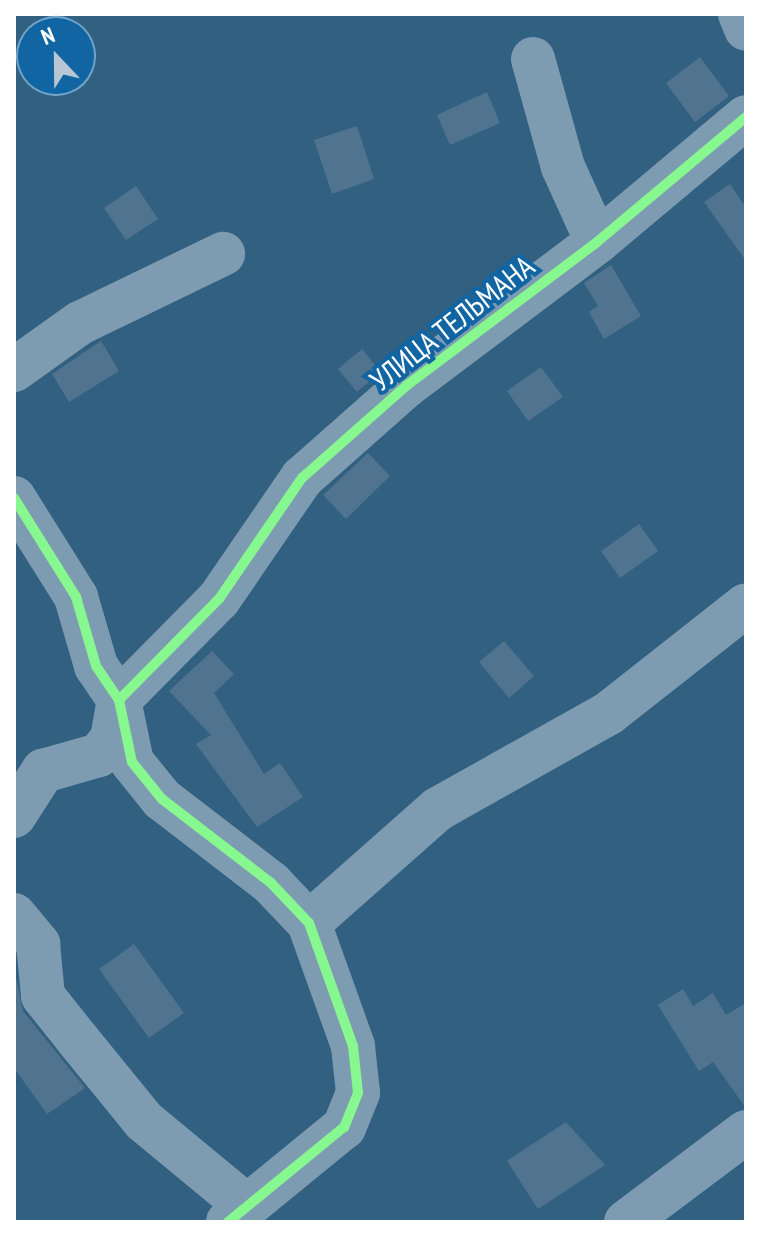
<!DOCTYPE html>
<meta charset="utf-8">
<style>
body{margin:0}
#map{position:relative;width:760px;height:1236px;overflow:hidden;background:#326081;font-family:"PT Sans Narrow",sans-serif}
div>[style]{position:absolute}
.building>*{inset:0;background:#50748f}
.minor>*{height:44px;margin:-22px;padding:0 22px;transform-origin:22px;border-radius:22px;background:#7d9cb1}
.cycleway>*{height:10px;margin:-5px;padding:0 5px;transform-origin:5px;border-radius:5px;background:#87f88f}
span{translate:-50% -50%;white-space:nowrap;text-align:center;line-height:1.15;-webkit-text-stroke:8px #1165a2;paint-order:stroke}
.street-label{font-size:30px;color:#fff}
.frame{position:absolute;inset:0;border:16px solid #fff;pointer-events:none}
.north{position:absolute;left:16px;top:16px;width:80px;height:80px;box-sizing:border-box;background:#1165a2;border:2px solid #70a3c7;border-radius:50%;rotate:338deg;font-size:22px;font-weight:700;line-height:32px;text-align:center;color:#fff}
.north::after{content:'';display:block;margin:auto;width:28px;height:36px;background:#b7c7d3;clip-path:polygon(50% 0,100% 100%,50% 72%,0 100%)}
</style>
<div id="map">
<div class="building">
<i style="clip-path:polygon(700px 57px,729px 96px,695px 122px,666px 83px)"></i>
<i style="clip-path:polygon(487px 92px,500px 123px,450px 145px,437px 115px)"></i>
<i style="clip-path:polygon(357px 126px,374px 179px,332px 194px,314px 140px)"></i>
<i style="clip-path:polygon(730px 184px,746px 208px,746px 261px,704px 202px)"></i>
<i style="clip-path:polygon(136px 186px,158px 219px,126px 240px,104px 208px)"></i>
<i style="clip-path:polygon(611px 265px,641px 316px,604px 339px,589px 312px,598px 306px,584px 283px)"></i>
<i style="clip-path:polygon(101px 341px,119px 371px,69px 402px,52px 374px)"></i>
<i style="clip-path:polygon(362px 349px,380px 372px,357px 392px,338px 369px)"></i>
<i style="clip-path:polygon(541px 367px,563px 397px,528px 421px,507px 391px)"></i>
<i style="clip-path:polygon(368px 453px,390px 476px,346px 519px,323px 495px)"></i>
<i style="clip-path:polygon(639px 524px,658px 551px,620px 578px,601px 551px)"></i>
<i style="clip-path:polygon(504px 641px,534px 676px,509px 698px,479px 662px)"></i>
<i style="clip-path:polygon(212px 651px,234px 674px,214px 693px,264px 774px,280px 763px,303px 797px,257px 827px,196px 744px,211px 735px,169px 691px)"></i>
<i style="clip-path:polygon(134px 944px,184px 1013px,149px 1038px,99px 969px)"></i>
<i style="clip-path:polygon(14px 968px,23px 1011px,85px 1088px,47px 1114px,14px 1068px)"></i>
<i style="clip-path:polygon(683px 989px,693px 1006px,713px 993px,726px 1015px,746px 1003px,746px 1108px,713px 1062px,699px 1071px,658px 1005px)"></i>
<i style="clip-path:polygon(566px 1122px,605px 1165px,538px 1209px,507px 1161px)"></i>
</div>
<div class="minor">
<i style="left:740px;top:14px;width:16px;rotate:68deg"></i>
<i style="left:533px;top:59px;width:112px;rotate:74.5deg"></i>
<i style="left:563px;top:167px;width:82px;rotate:65.6deg"></i>
<i style="left:14px;top:370px;width:81px;rotate:-35.5deg"></i>
<i style="left:80px;top:323px;width:159px;rotate:-25.8deg"></i>
<i style="left:14px;top:498px;width:117px;rotate:57.9deg"></i>
<i style="left:76px;top:597px;width:72px;rotate:73.8deg"></i>
<i style="left:96px;top:666px;width:41px;rotate:55.9deg"></i>
<i style="left:119px;top:700px;width:63px;rotate:78.2deg"></i>
<i style="left:132px;top:762px;width:48px;rotate:51deg"></i>
<i style="left:162px;top:799px;width:138px;rotate:37.6deg"></i>
<i style="left:271px;top:883px;width:55px;rotate:46.5deg"></i>
<i style="left:309px;top:923px;width:131px;rotate:70.3deg"></i>
<i style="left:353px;top:1046px;width:47px;rotate:83.9deg"></i>
<i style="left:358px;top:1093px;width:37px;rotate:112deg"></i>
<i style="left:344px;top:1127px;width:150px;rotate:140.7deg"></i>
<i style="left:14px;top:816px;width:54px;rotate:-57.2deg"></i>
<i style="left:43px;top:771px;width:58px;rotate:-15.9deg"></i>
<i style="left:99px;top:755px;width:21px;rotate:-51deg"></i>
<i style="left:112px;top:739px;width:40px;rotate:-80deg"></i>
<i style="left:119px;top:700px;width:142px;rotate:-45.3deg"></i>
<i style="left:219px;top:599px;width:147px;rotate:-55.6deg"></i>
<i style="left:302px;top:478px;width:139px;rotate:-41.5deg"></i>
<i style="left:406px;top:386px;width:239px;rotate:-37deg"></i>
<i style="left:597px;top:242px;width:194px;rotate:-40deg"></i>
<i style="left:14px;top:915px;width:38px;rotate:50deg"></i>
<i style="left:38px;top:944px;width:52px;rotate:84.5deg"></i>
<i style="left:43px;top:996px;width:56px;rotate:51.5deg"></i>
<i style="left:78px;top:1040px;width:104px;rotate:50.8deg"></i>
<i style="left:144px;top:1121px;width:135px;rotate:39.6deg"></i>
<i style="left:309px;top:923px;width:172px;rotate:-41.5deg"></i>
<i style="left:438px;top:809px;width:196px;rotate:-29.3deg"></i>
<i style="left:609px;top:713px;width:174px;rotate:-38.2deg"></i>
<i style="left:626px;top:1222px;width:150px;rotate:-36.9deg"></i>
</div>
<div class="cycleway">
<i style="left:14px;top:498px;width:117px;rotate:57.9deg"></i>
<i style="left:76px;top:597px;width:72px;rotate:73.8deg"></i>
<i style="left:96px;top:666px;width:41px;rotate:55.9deg"></i>
<i style="left:119px;top:700px;width:63px;rotate:78.2deg"></i>
<i style="left:132px;top:762px;width:48px;rotate:51deg"></i>
<i style="left:162px;top:799px;width:138px;rotate:37.6deg"></i>
<i style="left:271px;top:883px;width:55px;rotate:46.5deg"></i>
<i style="left:309px;top:923px;width:131px;rotate:70.3deg"></i>
<i style="left:353px;top:1046px;width:47px;rotate:83.9deg"></i>
<i style="left:358px;top:1093px;width:37px;rotate:112deg"></i>
<i style="left:344px;top:1127px;width:150px;rotate:140.7deg"></i>
<i style="left:119px;top:700px;width:142px;rotate:-45.3deg"></i>
<i style="left:219px;top:599px;width:147px;rotate:-55.6deg"></i>
<i style="left:302px;top:478px;width:139px;rotate:-41.5deg"></i>
<i style="left:406px;top:386px;width:239px;rotate:-37deg"></i>
<i style="left:597px;top:242px;width:194px;rotate:-40deg"></i>
</div>
<div class="street-label">
<span style="left:452px;top:323px;rotate:-38deg">УЛИЦА ТЕЛЬМАНА</span>
</div>
<div class="frame"></div>
<div class="north">N</div>
</div>
